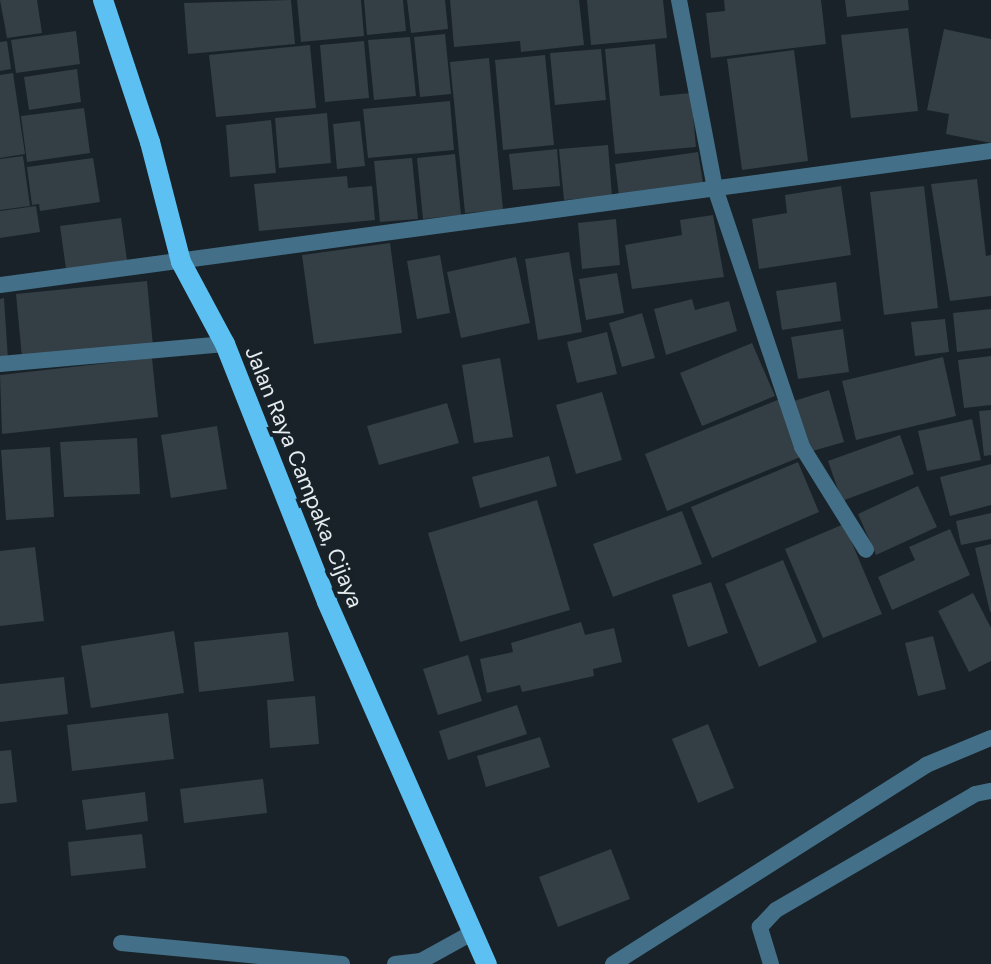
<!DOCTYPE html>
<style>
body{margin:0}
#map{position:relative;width:991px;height:964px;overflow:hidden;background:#182228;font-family:"DM Sans",sans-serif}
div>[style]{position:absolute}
.building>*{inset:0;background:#333e45}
.service>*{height:16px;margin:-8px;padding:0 8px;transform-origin:8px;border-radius:8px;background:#437088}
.minor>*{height:16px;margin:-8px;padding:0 8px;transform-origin:8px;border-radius:8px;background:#437088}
.primary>*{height:20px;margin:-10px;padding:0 10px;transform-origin:10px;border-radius:10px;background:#5cc1f2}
span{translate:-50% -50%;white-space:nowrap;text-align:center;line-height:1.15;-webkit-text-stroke:8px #182228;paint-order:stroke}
.street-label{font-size:22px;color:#e5ecf0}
</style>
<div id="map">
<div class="building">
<i style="clip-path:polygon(0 0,37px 0,42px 33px,7px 38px)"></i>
<i style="clip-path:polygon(291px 0,295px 44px,188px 54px,184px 3px)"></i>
<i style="clip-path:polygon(297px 0,361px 0,364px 36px,301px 42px)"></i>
<i style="clip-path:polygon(364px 0,403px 0,406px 31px,367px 35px)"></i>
<i style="clip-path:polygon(407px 0,445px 0,448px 29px,411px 33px)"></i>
<i style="clip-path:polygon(450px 0,579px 0,584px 45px,521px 52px,520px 41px,454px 47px)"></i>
<i style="clip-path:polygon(587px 0,663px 0,667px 38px,591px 45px)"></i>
<i style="clip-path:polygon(724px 0,821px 0,826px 44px,711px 58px,706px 13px,725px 11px)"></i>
<i style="clip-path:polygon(845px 0,908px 0,909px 10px,847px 17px)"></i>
<i style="clip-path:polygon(908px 28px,918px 111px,851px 118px,841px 35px)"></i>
<i style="clip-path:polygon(944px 29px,991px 39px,991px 143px,946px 134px,949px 114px,927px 110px)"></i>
<i style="clip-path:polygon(76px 31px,80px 64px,16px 73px,11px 40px)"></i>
<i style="clip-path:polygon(445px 34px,451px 94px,420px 97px,414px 37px)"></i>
<i style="clip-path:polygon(410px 37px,416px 96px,374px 100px,368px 40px)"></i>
<i style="clip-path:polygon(7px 41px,11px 69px,0 71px,0 42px)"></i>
<i style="clip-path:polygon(364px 41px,369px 98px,325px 102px,320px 45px)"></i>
<i style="clip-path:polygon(655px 44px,660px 96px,691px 93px,696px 147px,615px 154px,605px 49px)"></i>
<i style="clip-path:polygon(310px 45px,316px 108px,216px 117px,209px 55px)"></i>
<i style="clip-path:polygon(601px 49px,606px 100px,555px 105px,550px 53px)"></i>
<i style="clip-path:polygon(794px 50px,808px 161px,742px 170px,727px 59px)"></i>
<i style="clip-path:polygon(545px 55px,554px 145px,503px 150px,495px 60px)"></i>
<i style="clip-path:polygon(489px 58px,503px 210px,465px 213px,450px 62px)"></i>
<i style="clip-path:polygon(77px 69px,81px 102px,29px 110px,24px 77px)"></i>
<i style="clip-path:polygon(13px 73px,25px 154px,0 158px,0 75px)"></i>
<i style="clip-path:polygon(450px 101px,454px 150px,368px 158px,363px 109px)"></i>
<i style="clip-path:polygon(84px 108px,90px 153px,27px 162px,21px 116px)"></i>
<i style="clip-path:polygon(327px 113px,331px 163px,279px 168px,275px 118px)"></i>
<i style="clip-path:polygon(271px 120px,276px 173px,230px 177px,226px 125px)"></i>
<i style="clip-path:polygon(360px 121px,365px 166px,337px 169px,333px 124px)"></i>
<i style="clip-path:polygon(608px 145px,612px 196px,564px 200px,559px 149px)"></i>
<i style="clip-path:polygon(557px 149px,560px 186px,513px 190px,509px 154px)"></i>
<i style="clip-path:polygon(698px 152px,703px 183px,619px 196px,615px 164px)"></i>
<i style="clip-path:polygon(455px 154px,461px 215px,423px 219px,417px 158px)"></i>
<i style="clip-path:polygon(23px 156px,30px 206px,0 210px,0 159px)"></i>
<i style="clip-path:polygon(93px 158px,100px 202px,40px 211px,39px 204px,32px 205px,27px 167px)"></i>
<i style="clip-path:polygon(412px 158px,418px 219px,380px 222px,374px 161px)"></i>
<i style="clip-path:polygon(347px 176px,348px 188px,372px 186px,375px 220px,259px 231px,254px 184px)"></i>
<i style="clip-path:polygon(977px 179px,986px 256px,991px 255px,991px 296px,950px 301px,931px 184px)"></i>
<i style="clip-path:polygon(841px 186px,851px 255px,759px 269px,752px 219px,787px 213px,785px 195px)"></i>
<i style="clip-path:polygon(924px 186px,938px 308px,884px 315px,870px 192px)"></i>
<i style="clip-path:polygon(36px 206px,40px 232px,0 238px,0 211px)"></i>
<i style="clip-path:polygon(713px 215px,724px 277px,632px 289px,625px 245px,682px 235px,680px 220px)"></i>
<i style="clip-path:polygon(121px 218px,127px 260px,66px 269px,60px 226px)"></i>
<i style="clip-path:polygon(616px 219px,620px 265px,582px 269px,578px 223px)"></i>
<i style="clip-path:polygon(390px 243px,402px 333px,314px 344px,302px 255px)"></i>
<i style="clip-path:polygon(569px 252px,582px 332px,538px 340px,525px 259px)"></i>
<i style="clip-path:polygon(440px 255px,450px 313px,417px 319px,407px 261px)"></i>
<i style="clip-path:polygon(516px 257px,530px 323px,461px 338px,447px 272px)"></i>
<i style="clip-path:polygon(617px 273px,624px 313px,586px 320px,579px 279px)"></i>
<i style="clip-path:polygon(147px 281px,153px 346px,22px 358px,16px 294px)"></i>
<i style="clip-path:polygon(836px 282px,841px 321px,782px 330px,776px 291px)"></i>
<i style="clip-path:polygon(4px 298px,8px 360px,0 361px,0 299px)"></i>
<i style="clip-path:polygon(692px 299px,695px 310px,729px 301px,737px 331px,666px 355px,654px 309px)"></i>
<i style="clip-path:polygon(991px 309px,991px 348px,957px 352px,953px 313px)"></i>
<i style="clip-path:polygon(642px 313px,655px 358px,622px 367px,609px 323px)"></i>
<i style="clip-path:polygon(945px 319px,949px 352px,915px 356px,911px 322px)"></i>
<i style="clip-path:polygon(843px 329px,849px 372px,798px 379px,791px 337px)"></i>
<i style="clip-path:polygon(607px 332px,617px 374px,577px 383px,567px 342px)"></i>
<i style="clip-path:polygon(752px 343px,775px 396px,702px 426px,680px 373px)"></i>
<i style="clip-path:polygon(991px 356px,991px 405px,964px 408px,958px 360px)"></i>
<i style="clip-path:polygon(943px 357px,956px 416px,856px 440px,842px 381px)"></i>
<i style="clip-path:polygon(152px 358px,158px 417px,2px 434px,0 375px)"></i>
<i style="clip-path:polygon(500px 358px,513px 437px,474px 443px,462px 365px)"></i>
<i style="clip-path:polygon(829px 390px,844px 442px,809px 452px,794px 401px)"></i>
<i style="clip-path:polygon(602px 392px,622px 460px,576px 474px,556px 405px)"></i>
<i style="clip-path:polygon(780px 399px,803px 456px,667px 511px,645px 454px)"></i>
<i style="clip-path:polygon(447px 403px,459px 443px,379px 465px,367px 426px)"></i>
<i style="clip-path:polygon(991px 410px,991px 455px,984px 456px,979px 411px)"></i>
<i style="clip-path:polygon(972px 419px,981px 460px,927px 471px,918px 431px)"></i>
<i style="clip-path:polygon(217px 426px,227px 489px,171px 498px,161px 435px)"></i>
<i style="clip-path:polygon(900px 435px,914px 474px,842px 501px,828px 461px)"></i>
<i style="clip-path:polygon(137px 438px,140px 494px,64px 497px,60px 442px)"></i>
<i style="clip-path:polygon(50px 447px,54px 517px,6px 520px,1px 450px)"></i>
<i style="clip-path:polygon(549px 456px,557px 486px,480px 508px,472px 477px)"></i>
<i style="clip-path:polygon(798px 462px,819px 512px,712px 558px,691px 507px)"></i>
<i style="clip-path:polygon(991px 464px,991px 505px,950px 516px,940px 477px)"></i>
<i style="clip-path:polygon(918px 486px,937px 527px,876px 555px,858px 514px)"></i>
<i style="clip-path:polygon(537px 500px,570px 610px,460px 642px,428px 533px)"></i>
<i style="clip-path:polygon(682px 511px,702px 564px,613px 597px,593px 544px)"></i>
<i style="clip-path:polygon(991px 513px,991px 539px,961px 545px,956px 521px)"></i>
<i style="clip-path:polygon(844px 524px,882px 614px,823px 638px,785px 549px)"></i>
<i style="clip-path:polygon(950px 529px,970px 575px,892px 610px,878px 577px,915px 560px,909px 547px)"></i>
<i style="clip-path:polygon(991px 544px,991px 612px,990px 612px,975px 548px)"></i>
<i style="clip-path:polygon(35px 547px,44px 621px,0 626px,0 551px)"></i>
<i style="clip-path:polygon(783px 560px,817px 642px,759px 667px,725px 584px)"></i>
<i style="clip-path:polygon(711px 582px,728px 633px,688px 647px,672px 595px)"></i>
<i style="clip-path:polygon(973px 593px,991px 628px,991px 661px,969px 672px,938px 611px)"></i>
<i style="clip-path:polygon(581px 622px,585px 635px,614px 628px,622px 662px,593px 669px,594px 676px,522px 692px,520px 685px,487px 693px,480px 659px,513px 652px,511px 643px)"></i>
<i style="clip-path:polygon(174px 631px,184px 693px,91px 708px,81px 646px)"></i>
<i style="clip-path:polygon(288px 632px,294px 681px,199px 692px,194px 642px)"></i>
<i style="clip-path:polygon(933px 636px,946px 689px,918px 696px,905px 643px)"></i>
<i style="clip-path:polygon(468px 655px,482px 701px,438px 715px,423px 669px)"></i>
<i style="clip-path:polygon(64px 677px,68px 714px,0 722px,0 684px)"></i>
<i style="clip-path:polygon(315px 696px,319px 744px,270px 748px,267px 700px)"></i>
<i style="clip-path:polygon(517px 705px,527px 734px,448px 760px,439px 731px)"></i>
<i style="clip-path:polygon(168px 713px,174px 759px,72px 771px,67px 725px)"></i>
<i style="clip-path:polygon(708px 724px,734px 788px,698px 803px,672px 739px)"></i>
<i style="clip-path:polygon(540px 737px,550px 767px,486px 787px,477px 756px)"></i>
<i style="clip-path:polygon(11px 750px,17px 802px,0 804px,0 751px)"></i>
<i style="clip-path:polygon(263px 779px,267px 813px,184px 823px,180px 789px)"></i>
<i style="clip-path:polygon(145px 792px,148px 821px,86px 830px,82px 800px)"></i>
<i style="clip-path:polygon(142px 834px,146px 868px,71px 876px,68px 842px)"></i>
<i style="clip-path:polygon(611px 849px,630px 899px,558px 927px,539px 877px)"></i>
</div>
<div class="service">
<i style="left:121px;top:943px;width:222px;rotate:5.4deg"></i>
<i style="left:395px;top:964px;width:26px;rotate:-7deg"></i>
<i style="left:421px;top:961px;width:58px;rotate:-28.8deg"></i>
<i style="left:771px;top:964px;width:39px;rotate:-107deg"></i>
<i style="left:760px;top:927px;width:23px;rotate:-47deg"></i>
<i style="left:776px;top:910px;width:230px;rotate:-30.2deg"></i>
<i style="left:975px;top:794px;width:16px;rotate:-11deg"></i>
</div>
<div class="minor">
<i style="left:679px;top:0;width:191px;rotate:79.2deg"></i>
<i style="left:715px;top:188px;width:273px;rotate:71.4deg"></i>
<i style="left:802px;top:447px;width:121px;rotate:58.1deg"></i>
<i style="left:0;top:285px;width:1000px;rotate:-7.7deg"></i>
<i style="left:0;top:364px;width:226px;rotate:-5.1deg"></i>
<i style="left:613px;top:964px;width:371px;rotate:-32.4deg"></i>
<i style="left:926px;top:765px;width:70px;rotate:-22.6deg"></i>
</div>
<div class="primary">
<i style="left:103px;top:0;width:150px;rotate:71.7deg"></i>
<i style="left:150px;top:142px;width:124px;rotate:75.5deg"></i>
<i style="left:181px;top:262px;width:93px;rotate:61.8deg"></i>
<i style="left:225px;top:344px;width:277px;rotate:68.4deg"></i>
<i style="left:327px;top:602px;width:396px;rotate:66.2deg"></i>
</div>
<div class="street-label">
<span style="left:304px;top:477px;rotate:68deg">Jalan Raya Campaka, Cijaya</span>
</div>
</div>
